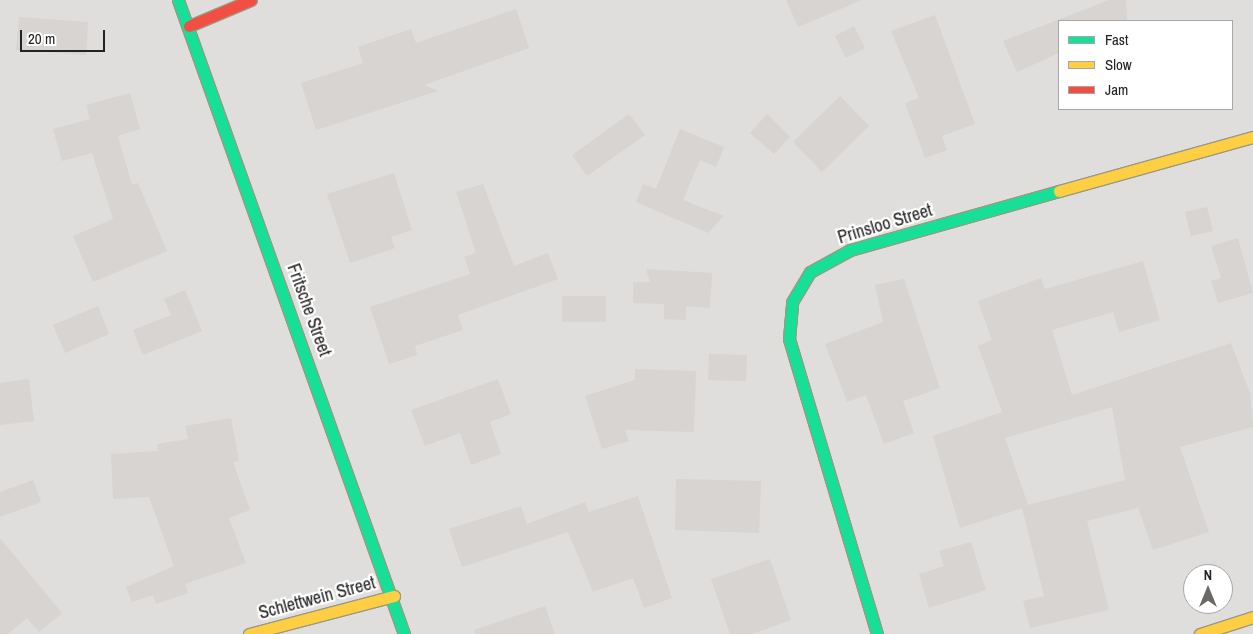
<!DOCTYPE html>
<style>
body{margin:0}
#map{position:relative;width:1253px;height:634px;overflow:hidden;background:#f0eeeb;font-family:"Archivo Narrow",sans-serif}
div>[style]{position:absolute}
.residential>*{inset:0;background:#dfdedc}
.building>*{inset:0;background:#d7d4d2}
.roads{filter:drop-shadow(1px 0 #999a82) drop-shadow(-1px 0 #999a82) drop-shadow(0 1px #999a82) drop-shadow(0 -1px #999a82)}
.fast>*{height:11px;margin:-5.5px;padding:0 5.5px;transform-origin:5.5px;border-radius:5.5px;background:#16e098}
.slow>*{height:11px;margin:-5.5px;padding:0 5.5px;transform-origin:5.5px;border-radius:5.5px;background:#ffcf43}
.jam>*{height:11px;margin:-5.5px;padding:0 5.5px;transform-origin:5.5px;border-radius:5.5px;background:#f24e42}
span{translate:-50% -50%;white-space:nowrap;text-align:center;line-height:1.15;-webkit-text-stroke:4.5px #fff;paint-order:stroke}
.street-label{font-size:18px;color:#222}
.legend{position:absolute;left:1058px;top:20px;width:175px;height:90px;box-sizing:border-box;background:#fff;border:1px solid #a7a7a7;margin:0;padding:6px 9px;list-style:none;font-size:15px;color:#222}
.legend li{display:flex;align-items:center;gap:10px;height:25px}
.legend b{width:25px;border:1px solid #a7a7a7}
.north{position:absolute;left:1183px;top:564px;width:50px;height:50px;box-sizing:border-box;background:#fff;border:1px solid #a7a7a7;border-radius:50%;rotate:0deg;font-size:14px;font-weight:700;line-height:20px;text-align:center;color:#222}
.north::after{content:'';display:block;margin:auto;width:18px;height:22px;background:#6a6968;clip-path:polygon(50% 0,100% 100%,50% 72%,0 100%)}
.scale{position:absolute;left:20px;top:30px;width:85px;height:22px;box-sizing:border-box;border:2px solid #222;border-top:0;padding-left:6px;font-size:15px;line-height:18px;white-space:nowrap;color:#222;-webkit-text-stroke:4px #fff;paint-order:stroke}
</style>
<div id="map">
<div class="residential">
<i style="clip-path:polygon(evenodd,0 0,1253px 0,1253px 634px,0 634px,0 0,1059px 21px,1232px 21px,1232px 109px,1059px 109px,1059px 21px,0 0,1193px 574px,1223px 574px,1223px 604px,1193px 604px,1193px 574px)"></i>
</div>
<div class="building">
<i style="clip-path:polygon(786px 0,862px 0,798px 27px)"></i>
<i style="clip-path:polygon(1109px 0,1126px 0,1127px 21px,1059px 21px,1059px 53px,1017px 72px,1003px 41px)"></i>
<i style="clip-path:polygon(516px 9px,529px 48px,424px 85px,438px 91px,316px 130px,301px 83px,363px 63px,358px 47px,411px 29px,416px 43px)"></i>
<i style="clip-path:polygon(935px 15px,975px 124px,942px 136px,947px 150px,925px 158px,905px 103px,919px 98px,891px 31px)"></i>
<i style="clip-path:polygon(19px 17px,88px 22px,86px 55px,16px 50px)"></i>
<i style="clip-path:polygon(854px 26px,865px 48px,846px 58px,835px 36px)"></i>
<i style="clip-path:polygon(130px 93px,140px 129px,118px 136px,132px 185px,138px 183px,167px 251px,93px 282px,73px 236px,113px 219px,92px 153px,62px 161px,53px 129px,90px 119px,86px 105px)"></i>
<i style="clip-path:polygon(840px 96px,869px 126px,822px 172px,793px 142px)"></i>
<i style="clip-path:polygon(629px 114px,645px 135px,587px 176px,572px 155px)"></i>
<i style="clip-path:polygon(767px 114px,790px 137px,774px 154px,750px 133px)"></i>
<i style="clip-path:polygon(680px 129px,724px 147px,716px 167px,700px 160px,683px 200px,724px 216px,708px 233px,636px 202px,643px 184px,656px 189px)"></i>
<i style="clip-path:polygon(394px 173px,412px 230px,391px 237px,395px 248px,350px 263px,327px 194px)"></i>
<i style="clip-path:polygon(483px 184px,514px 266px,548px 253px,558px 279px,458px 315px,463px 330px,415px 346px,417px 355px,389px 364px,370px 307px,470px 274px,464px 257px,476px 253px,456px 192px)"></i>
<i style="clip-path:polygon(1207px 207px,1213px 231px,1191px 236px,1185px 212px)"></i>
<i style="clip-path:polygon(1238px 238px,1253px 293px,1218px 303px,1211px 281px,1221px 278px,1211px 246px)"></i>
<i style="clip-path:polygon(evenodd,1143px 261px,1160px 320px,1119px 332px,1113px 312px,1052px 330px,1072px 395px,1231px 343px,1250px 393px,1253px 427px,1180px 447px,1209px 532px,1153px 550px,1138px 508px,1087px 521px,1109px 610px,1030px 628px,1023px 601px,1044px 596px,1022px 508px,960px 528px,933px 436px,1002px 412px,978px 346px,992px 340px,978px 301px,1041px 278px,1045px 289px,1143px 261px,1112px 407px,1125px 480px,1028px 505px,1005px 438px,1112px 407px)"></i>
<i style="clip-path:polygon(646px 269px,712px 273px,710px 308px,686px 306px,686px 320px,664px 319px,664px 304px,633px 303px,633px 282px,650px 282px)"></i>
<i style="clip-path:polygon(904px 279px,940px 388px,903px 401px,914px 433px,884px 444px,866px 395px,847px 402px,825px 344px,883px 322px,875px 285px)"></i>
<i style="clip-path:polygon(185px 290px,202px 331px,143px 355px,133px 330px,171px 315px,164px 299px)"></i>
<i style="clip-path:polygon(562px 296px,606px 296px,606px 322px,562px 322px)"></i>
<i style="clip-path:polygon(98px 306px,109px 334px,65px 353px,53px 325px)"></i>
<i style="clip-path:polygon(709px 354px,747px 355px,746px 381px,708px 380px)"></i>
<i style="clip-path:polygon(635px 369px,696px 371px,694px 432px,625px 430px,629px 441px,602px 449px,585px 396px,635px 380px)"></i>
<i style="clip-path:polygon(29px 379px,34px 421px,0 425px,0 383px)"></i>
<i style="clip-path:polygon(498px 379px,511px 414px,490px 422px,501px 454px,471px 465px,460px 433px,425px 446px,411px 410px)"></i>
<i style="clip-path:polygon(231px 418px,239px 461px,233px 462px,250px 510px,229px 518px,246px 563px,185px 584px,188px 593px,156px 604px,153px 595px,132px 602px,126px 587px,174px 566px,149px 497px,113px 499px,111px 454px,158px 451px,157px 444px,188px 439px,185px 426px)"></i>
<i style="clip-path:polygon(676px 479px,761px 481px,759px 533px,675px 530px)"></i>
<i style="clip-path:polygon(33px 480px,41px 502px,0 517px,0 492px)"></i>
<i style="clip-path:polygon(638px 496px,672px 598px,644px 608px,633px 578px,593px 592px,568px 532px,462px 567px,449px 529px,521px 506px,527px 524px,585px 502px,589px 512px)"></i>
<i style="clip-path:polygon(0 538px,62px 613px,39px 632px,27px 618px,8px 634px,0 634px)"></i>
<i style="clip-path:polygon(971px 542px,986px 590px,929px 608px,919px 574px,944px 566px,939px 551px)"></i>
<i style="clip-path:polygon(770px 559px,791px 620px,752px 634px,730px 634px,711px 579px)"></i>
<i style="clip-path:polygon(545px 606px,555px 634px,475px 634px,474px 630px)"></i>
</div>
<div class="roads">
<div class="fast">
<i style="left:178px;top:0;width:673px;rotate:70.38deg"></i>
<i style="left:877px;top:634px;width:308px;rotate:-106.6deg"></i>
<i style="left:789px;top:339px;width:37px;rotate:-85deg"></i>
<i style="left:792px;top:302px;width:35px;rotate:-59deg"></i>
<i style="left:810px;top:272px;width:46px;rotate:-28.8deg"></i>
<i style="left:850px;top:250px;width:217px;rotate:-15.8deg"></i>
</div>
<div class="slow">
<i style="left:1059px;top:191px;width:201px;rotate:-15.6deg"></i>
<i style="left:249px;top:634px;width:150px;rotate:-14.7deg"></i>
<i style="left:1200px;top:634px;width:56px;rotate:-17.8deg"></i>
</div>
<div class="jam">
<i style="left:189px;top:26px;width:67px;rotate:-22.8deg"></i>
</div>
</div>
<div class="street-label">
<span style="left:885px;top:224px;rotate:-17deg">Prinsloo Street</span>
<span style="left:309px;top:310px;rotate:70deg">Fritsche Street</span>
<span style="left:317px;top:598px;rotate:-15deg">Schlettwein Street</span>
</div>
<ul class="legend">
<li><b style="height:6px;background:#16e098"></b>Fast</li>
<li><b style="height:6px;background:#ffcf43"></b>Slow</li>
<li><b style="height:6px;background:#f24e42"></b>Jam</li>
</ul>
<div class="north">N</div>
<div class="scale">20 m</div>
</div>
